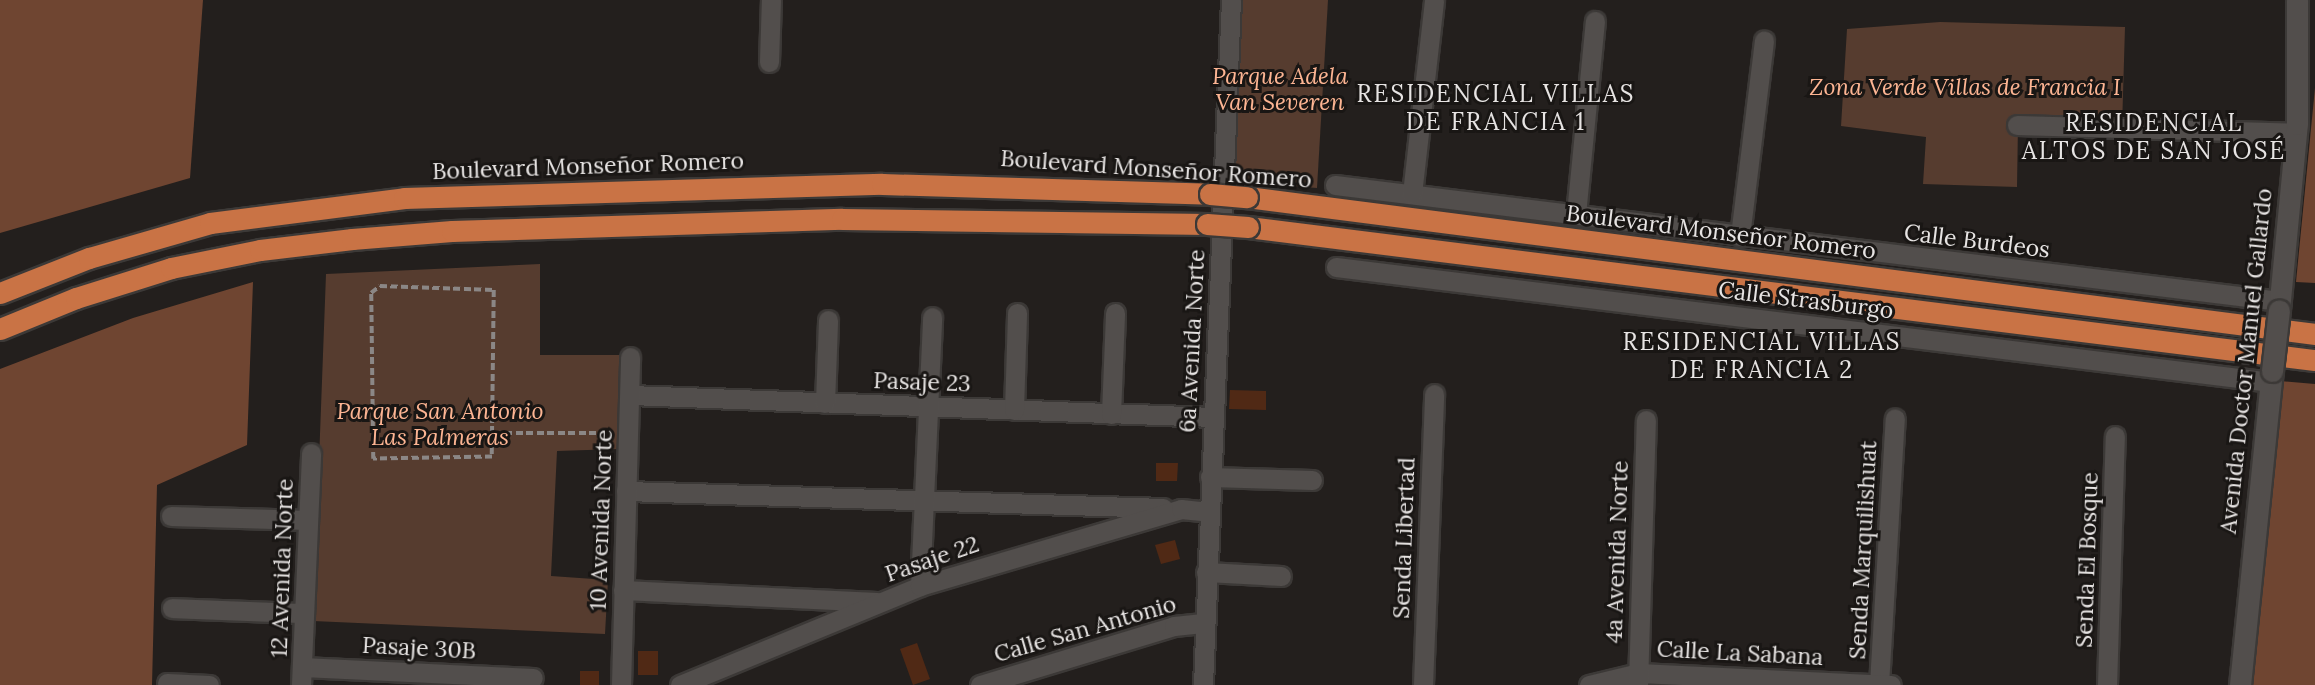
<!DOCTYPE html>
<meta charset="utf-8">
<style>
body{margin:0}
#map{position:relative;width:2315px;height:685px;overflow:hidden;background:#231f1d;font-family:Lora,serif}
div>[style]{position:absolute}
.green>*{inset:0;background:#563c2f}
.forest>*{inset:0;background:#6f4531}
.building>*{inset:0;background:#502915}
.path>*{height:3.5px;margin-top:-1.75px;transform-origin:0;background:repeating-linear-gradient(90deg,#8b8786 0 7px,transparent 0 10.5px)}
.roads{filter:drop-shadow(2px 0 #3c3937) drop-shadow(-2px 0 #3c3937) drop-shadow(0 2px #3c3937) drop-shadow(0 -2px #3c3937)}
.minor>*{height:19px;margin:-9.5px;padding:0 9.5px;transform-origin:9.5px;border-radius:9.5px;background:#524e4c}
.tertiary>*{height:21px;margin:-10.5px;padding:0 10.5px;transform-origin:10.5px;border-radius:10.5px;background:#524e4c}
.trunk>*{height:21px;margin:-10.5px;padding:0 10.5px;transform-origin:10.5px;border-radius:10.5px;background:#c97345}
.bridges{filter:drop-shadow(2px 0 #3c3937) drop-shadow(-2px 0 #3c3937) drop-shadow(0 2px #3c3937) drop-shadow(0 -2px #3c3937)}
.tertiary-bridge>*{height:21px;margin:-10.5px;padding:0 10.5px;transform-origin:10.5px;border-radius:10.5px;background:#524e4c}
.trunk-bridge>*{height:21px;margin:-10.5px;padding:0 10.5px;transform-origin:10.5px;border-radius:10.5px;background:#c97345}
span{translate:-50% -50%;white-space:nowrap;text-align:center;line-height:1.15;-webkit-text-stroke:6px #191614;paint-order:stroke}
.park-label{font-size:23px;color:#fdb593;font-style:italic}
.street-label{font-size:23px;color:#e7e4e3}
.neighbourhood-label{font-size:24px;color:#e7e4e3;letter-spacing:2px}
</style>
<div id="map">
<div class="green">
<i style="clip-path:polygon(1240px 0,1328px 0,1317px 188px,1231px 181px)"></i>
<i style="clip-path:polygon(1940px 22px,2125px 27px,2122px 128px,2018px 125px,2017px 187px,1923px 184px,1926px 137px,1841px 126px,1847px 29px)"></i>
<i style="clip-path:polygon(540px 264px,540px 355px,622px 355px,618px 449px,557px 451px,551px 576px,608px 580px,605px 634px,313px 621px,326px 274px)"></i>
</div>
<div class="forest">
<i style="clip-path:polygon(0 0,203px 0,190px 178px,0 233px)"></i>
<i style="clip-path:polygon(2315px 88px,2315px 283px,2296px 282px)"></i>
<i style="clip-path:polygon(253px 282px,247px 445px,157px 485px,152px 685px,0 685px,0 369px,133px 318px)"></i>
<i style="clip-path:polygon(2280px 381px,2315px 384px,2315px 685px,2253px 685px)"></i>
</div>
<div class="building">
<i style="clip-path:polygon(1230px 390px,1266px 391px,1266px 410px,1229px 409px)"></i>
<i style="clip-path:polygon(1156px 463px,1178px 463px,1177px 481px,1156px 481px)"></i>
<i style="clip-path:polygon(1175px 540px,1180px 559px,1161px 564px,1155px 545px)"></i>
<i style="clip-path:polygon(917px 643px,930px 679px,913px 685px,900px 649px)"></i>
<i style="clip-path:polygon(638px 651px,658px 651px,658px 675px,638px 675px)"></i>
<i style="clip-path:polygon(580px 671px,599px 671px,599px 685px,580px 685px)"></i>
</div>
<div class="path">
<i style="left:380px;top:286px;width:114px;rotate:2deg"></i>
<i style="left:494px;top:290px;width:167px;rotate:90.7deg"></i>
<i style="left:492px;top:457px;width:119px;rotate:179deg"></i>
<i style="left:373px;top:459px;width:166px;rotate:-90.7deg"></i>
<i style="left:371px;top:293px;width:11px;rotate:-38deg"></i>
<i style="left:495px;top:433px;width:117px"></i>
</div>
<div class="roads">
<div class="minor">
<i style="left:769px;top:62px;width:62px;rotate:-88.2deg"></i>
<i style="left:2017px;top:125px;width:278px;rotate:1.6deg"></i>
<i style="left:1335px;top:185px;width:952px;rotate:7deg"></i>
<i style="left:1412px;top:194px;width:195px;rotate:-83.5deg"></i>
<i style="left:1576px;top:214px;width:194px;rotate:-84.4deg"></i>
<i style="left:1740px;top:236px;width:197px;rotate:-83deg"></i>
<i style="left:1336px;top:267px;width:942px;rotate:7.01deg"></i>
<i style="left:630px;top:395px;width:583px;rotate:2.16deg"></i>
<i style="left:825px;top:403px;width:83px;rotate:-87.9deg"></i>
<i style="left:1014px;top:410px;width:97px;rotate:-88.2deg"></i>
<i style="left:1111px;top:414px;width:101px;rotate:-87.7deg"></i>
<i style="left:1210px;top:477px;width:102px;rotate:1.7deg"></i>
<i style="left:626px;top:491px;width:537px;rotate:1.81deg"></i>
<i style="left:171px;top:516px;width:137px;rotate:1.7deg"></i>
<i style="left:1206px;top:572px;width:75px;rotate:3.1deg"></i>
<i style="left:920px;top:586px;width:269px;rotate:-87.4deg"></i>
<i style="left:623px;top:590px;width:254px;rotate:2.7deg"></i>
<i style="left:172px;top:608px;width:132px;rotate:2.2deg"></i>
<i style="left:302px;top:667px;width:231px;rotate:2.7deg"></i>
<i style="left:167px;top:683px;width:42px;rotate:2.7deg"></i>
<i style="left:1879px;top:684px;width:266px;rotate:-86.6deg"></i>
<i style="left:301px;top:685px;width:232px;rotate:-87.5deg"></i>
<i style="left:621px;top:685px;width:328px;rotate:-88.4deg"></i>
<i style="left:680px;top:685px;width:260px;rotate:-22.4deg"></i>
<i style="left:920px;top:586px;width:272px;rotate:-16.4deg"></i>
<i style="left:1181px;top:509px;width:28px;rotate:6deg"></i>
<i style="left:980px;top:685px;width:203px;rotate:-16.9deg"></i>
<i style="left:1174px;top:626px;width:29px;rotate:-6deg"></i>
<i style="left:1203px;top:685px;width:686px;rotate:-87.66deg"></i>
<i style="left:1423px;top:685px;width:291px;rotate:-87.8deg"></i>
<i style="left:1589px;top:685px;width:51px;rotate:-13.5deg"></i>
<i style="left:1639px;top:673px;width:252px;rotate:2.7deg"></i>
<i style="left:1638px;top:685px;width:265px;rotate:-88.3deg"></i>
<i style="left:2107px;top:685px;width:249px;rotate:-88.2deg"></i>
</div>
<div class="tertiary">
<i style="left:2279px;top:310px;width:187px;rotate:-84.5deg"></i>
<i style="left:2297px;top:124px;width:124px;rotate:-90deg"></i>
<i style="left:2240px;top:685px;width:316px;rotate:-84.2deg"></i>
</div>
<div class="trunk">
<i style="left:1247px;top:197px;width:1077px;rotate:7.31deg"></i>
<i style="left:1248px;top:227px;width:1075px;rotate:7.11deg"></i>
<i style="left:0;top:293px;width:96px;rotate:-21.5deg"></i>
<i style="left:89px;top:258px;width:126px;rotate:-16.1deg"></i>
<i style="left:210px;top:223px;width:196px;rotate:-7.3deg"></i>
<i style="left:404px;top:198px;width:478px;rotate:-1.7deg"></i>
<i style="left:882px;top:184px;width:328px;rotate:1.7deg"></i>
<i style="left:0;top:329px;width:82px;rotate:-22.2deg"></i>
<i style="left:76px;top:298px;width:100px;rotate:-17.5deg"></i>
<i style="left:171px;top:268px;width:91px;rotate:-11.4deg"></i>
<i style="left:260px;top:250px;width:93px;rotate:-6.8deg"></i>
<i style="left:352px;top:239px;width:100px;rotate:-4.6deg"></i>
<i style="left:452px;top:231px;width:390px;rotate:-1.8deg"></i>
<i style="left:842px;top:219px;width:365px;rotate:0.8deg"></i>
</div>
</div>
<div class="bridges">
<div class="tertiary-bridge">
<i style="left:2272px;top:371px;width:61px;rotate:-83.5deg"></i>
</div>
<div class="trunk-bridge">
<i style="left:1210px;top:194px;width:37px;rotate:5deg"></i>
<i style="left:1207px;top:224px;width:41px;rotate:4.2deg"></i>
</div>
</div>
<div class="park-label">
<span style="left:1280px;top:89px">Parque Adela<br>Van Severen</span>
<span style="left:1965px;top:87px">Zona Verde Villas de Francia I</span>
<span style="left:440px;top:424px">Parque San Antonio<br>Las Palmeras</span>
</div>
<div class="street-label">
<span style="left:588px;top:166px;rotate:-2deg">Boulevard Monseñor Romero</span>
<span style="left:1156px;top:169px;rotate:4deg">Boulevard Monseñor Romero</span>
<span style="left:1721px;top:232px;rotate:7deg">Boulevard Monseñor Romero</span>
<span style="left:1977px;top:241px;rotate:7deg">Calle Burdeos</span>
<span style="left:1806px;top:300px;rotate:7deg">Calle Strasburgo</span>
<span style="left:1192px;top:341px;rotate:-87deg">6a Avenida Norte</span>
<span style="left:2246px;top:361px;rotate:-84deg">Avenida Doctor Manuel Gallardo</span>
<span style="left:922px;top:382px;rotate:2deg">Pasaje 23</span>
<span style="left:601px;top:520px;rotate:-88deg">10 Avenida Norte</span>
<span style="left:1404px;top:538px;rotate:-88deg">Senda Libertad</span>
<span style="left:1863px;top:550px;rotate:-87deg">Senda Marquilishuat</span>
<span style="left:1617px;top:552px;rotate:-88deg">4a Avenida Norte</span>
<span style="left:932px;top:559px;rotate:-19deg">Pasaje 22</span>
<span style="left:2087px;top:560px;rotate:-88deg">Senda El Bosque</span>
<span style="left:282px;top:568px;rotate:-88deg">12 Avenida Norte</span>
<span style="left:1085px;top:629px;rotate:-16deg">Calle San Antonio</span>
<span style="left:419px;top:648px;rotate:3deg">Pasaje 30B</span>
<span style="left:1740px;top:653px;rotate:3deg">Calle La Sabana</span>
</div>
<div class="neighbourhood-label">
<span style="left:1496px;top:108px">RESIDENCIAL VILLAS<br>DE FRANCIA 1</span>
<span style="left:2154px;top:137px">RESIDENCIAL<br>ALTOS DE SAN JOSÉ</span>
<span style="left:1762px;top:356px">RESIDENCIAL VILLAS<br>DE FRANCIA 2</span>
</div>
</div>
